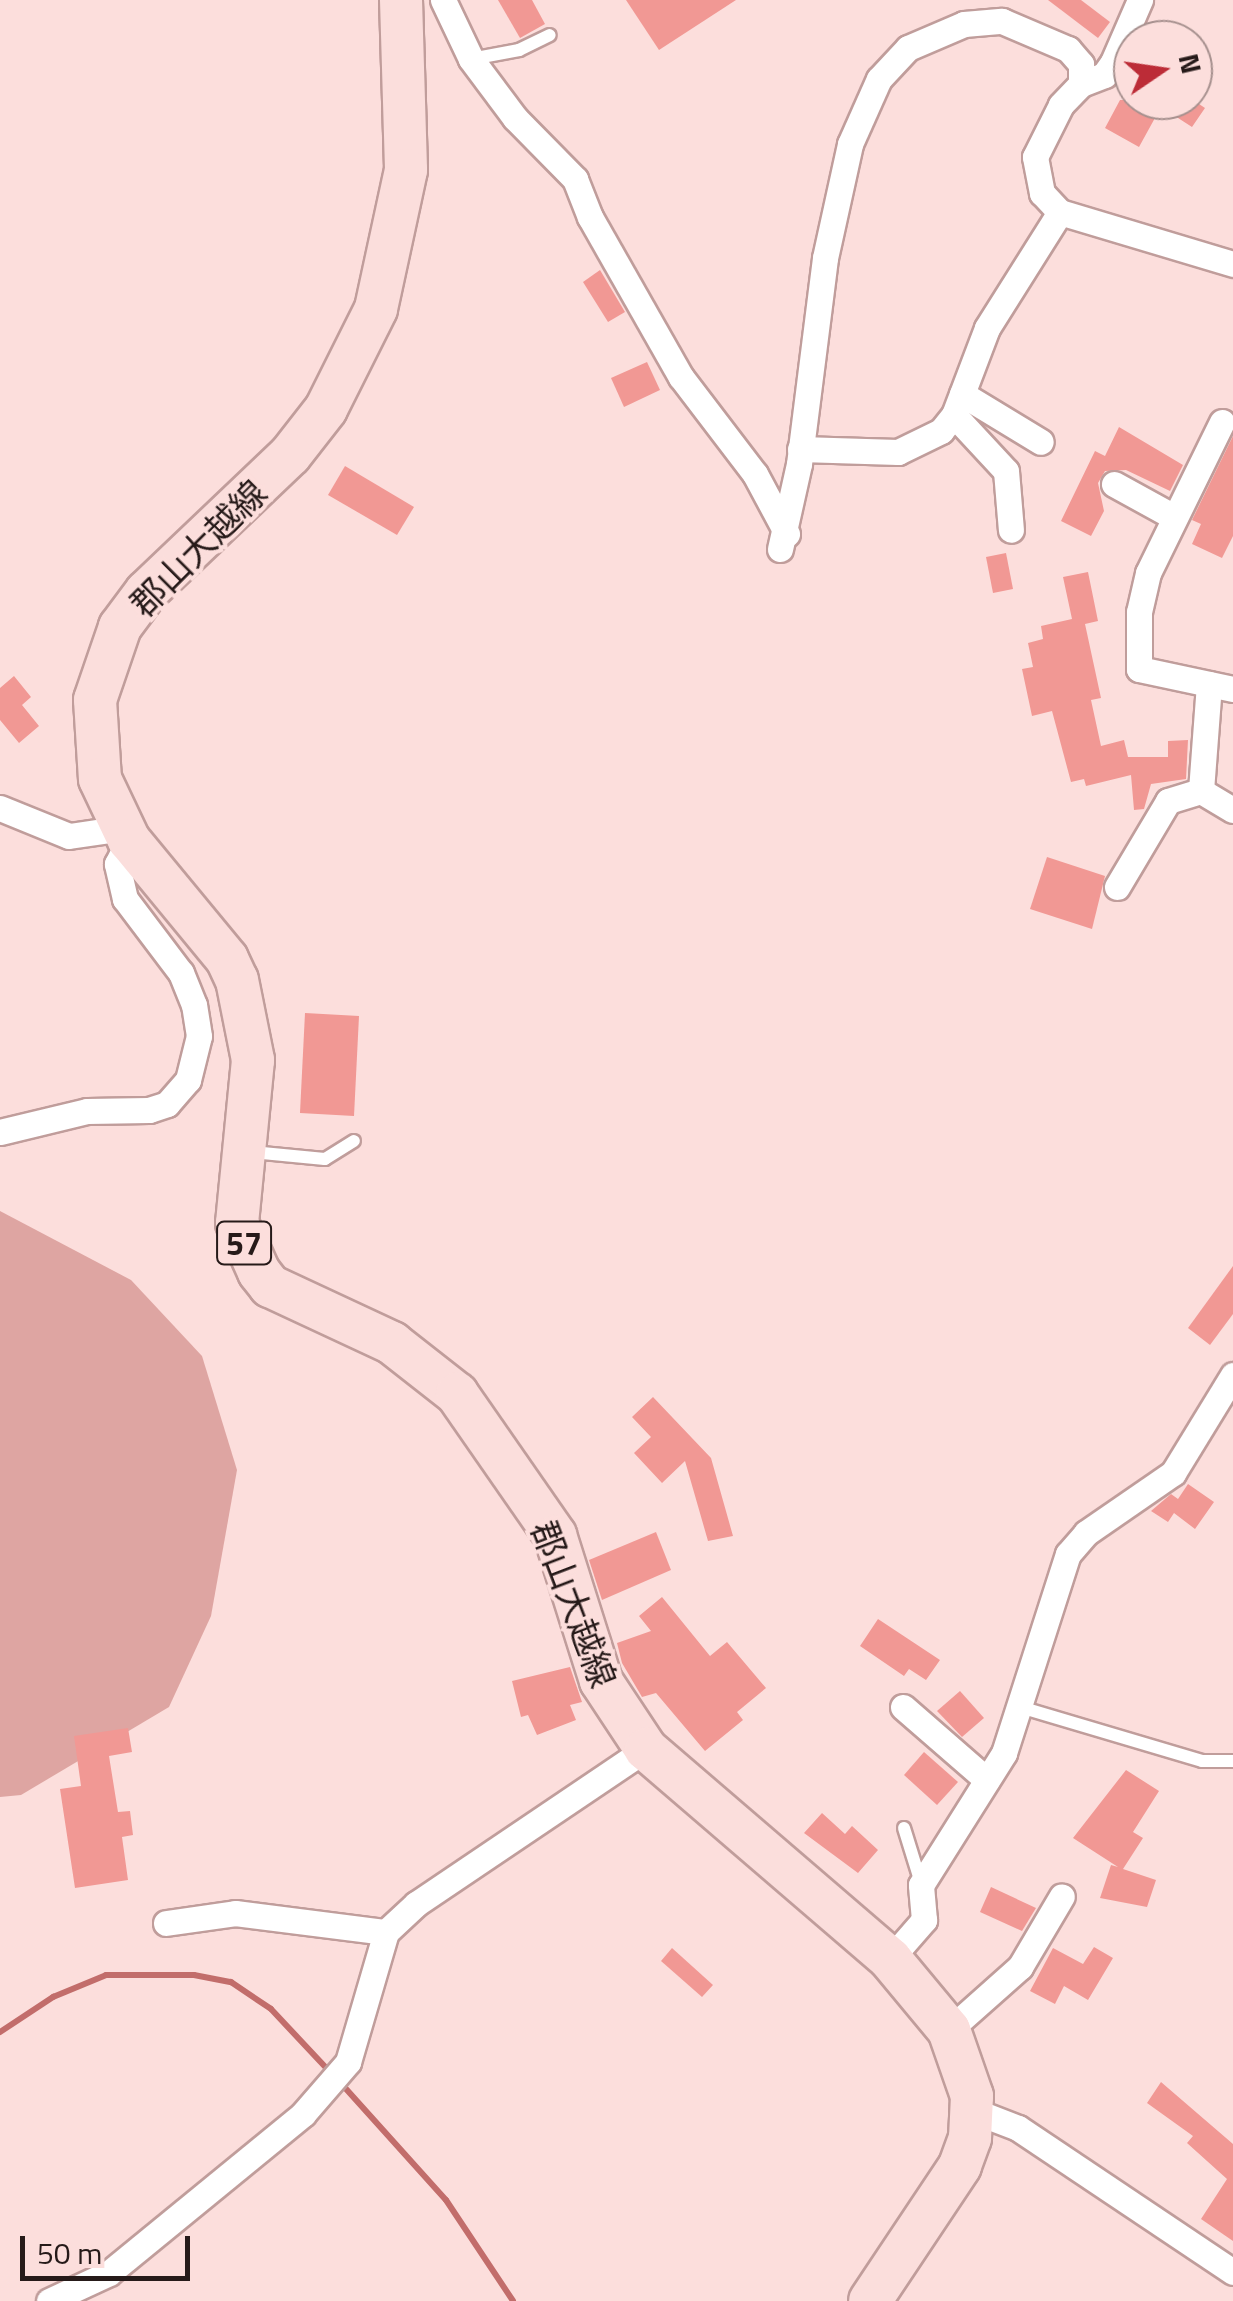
<!DOCTYPE html>
<meta charset="utf-8">
<style>
body{margin:0}
#map{position:relative;width:1233px;height:2301px;overflow:hidden;background:#fcdedc;font-family:"Titillium Web","Noto Sans JP",sans-serif}
div>[style]{position:absolute}
.green>*{inset:0;background:#dea5a2}
.stream>*{height:6px;margin:-3px;padding:0 3px;transform-origin:3px;border-radius:3px;background:#c26d6b}
.building>*{inset:0;background:#f19894}
.roads{filter:drop-shadow(2px 0 #c09d9b) drop-shadow(-2px 0 #c09d9b) drop-shadow(0 2px #c09d9b) drop-shadow(0 -2px #c09d9b)}
.service>*{height:12px;margin:-6px;padding:0 6px;transform-origin:6px;border-radius:6px;background:#fff}
.minor>*{height:25px;margin:-12.5px;padding:0 12.5px;transform-origin:12.5px;border-radius:12.5px;background:#fff}
.primary>*{height:42px;margin:-21px;padding:0 21px;transform-origin:21px;border-radius:21px;background:#fbdedc}
span{translate:-50% -50%;white-space:nowrap;text-align:center;line-height:1.15;-webkit-text-stroke:8px #fcdedc;paint-order:stroke}
.shield-label span{padding:2px 8px;background:#fcdedc;border:2px solid;border-radius:8px;-webkit-text-stroke-width:0}
.shield-label{font-size:32px;color:#261a19;font-weight:700}
.street-label{font-size:35px;color:#261a19}
.north{position:absolute;left:1113px;top:20px;width:100px;height:100px;box-sizing:border-box;background:#fcdedc;border:2px solid #a6908e;border-radius:50%;rotate:77deg;font-size:28px;font-weight:700;line-height:40px;text-align:center;color:#261a19}
.north::after{content:'';display:block;margin:auto;width:35px;height:45px;background:#bc2c37;clip-path:polygon(50% 0,100% 100%,50% 72%,0 100%)}
.scale{position:absolute;left:20px;top:2236px;width:170px;height:45px;box-sizing:border-box;border:5px solid #261a19;border-top:0;padding-left:12px;font-size:30px;line-height:35px;white-space:nowrap;color:#261a19;-webkit-text-stroke:8px #fcdedc;paint-order:stroke}
</style>
<div id="map">
<div class="green">
<i style="clip-path:polygon(0 1211px,131px 1280px,202px 1356px,237px 1470px,211px 1616px,169px 1707px,21px 1795px,0 1797px)"></i>
</div>
<div class="stream">
<i style="left:0;top:2032px;width:64px;rotate:-33.4deg"></i>
<i style="left:53px;top:1997px;width:57px;rotate:-22.5deg"></i>
<i style="left:106px;top:1975px;width:88px"></i>
<i style="left:194px;top:1975px;width:38px;rotate:11deg"></i>
<i style="left:231px;top:1982px;width:48px;rotate:34deg"></i>
<i style="left:271px;top:2009px;width:85px;rotate:46.9deg"></i>
<i style="left:338px;top:2080px;width:161px;rotate:48deg"></i>
<i style="left:446px;top:2200px;width:121px;rotate:56.4deg"></i>
</div>
<div class="building">
<i style="clip-path:polygon(498px 0,532px 0,545px 24px,520px 38px)"></i>
<i style="clip-path:polygon(626px 0,736px 0,659px 50px)"></i>
<i style="clip-path:polygon(1048px 0,1081px 0,1110px 22px,1098px 38px)"></i>
<i style="clip-path:polygon(1120px 100px,1193px 100px,1205px 108px,1192px 127px,1161px 107px,1139px 147px,1105px 128px)"></i>
<i style="clip-path:polygon(600px 270px,625px 312px,608px 322px,583px 282px)"></i>
<i style="clip-path:polygon(647px 362px,660px 390px,624px 407px,611px 378px)"></i>
<i style="clip-path:polygon(1119px 427px,1183px 465px,1170px 491px,1126px 470px,1105px 471px,1098px 483px,1104px 511px,1091px 536px,1061px 521px,1095px 451px,1105px 456px)"></i>
<i style="clip-path:polygon(1233px 436px,1233px 536px,1222px 558px,1192px 544px,1201px 524px,1192px 520px)"></i>
<i style="clip-path:polygon(345px 466px,414px 507px,397px 535px,328px 495px)"></i>
<i style="clip-path:polygon(1006px 553px,1013px 589px,993px 593px,986px 557px)"></i>
<i style="clip-path:polygon(1088px 572px,1098px 621px,1085px 624px,1101px 698px,1091px 700px,1101px 746px,1124px 740px,1128px 757px,1168px 757px,1168px 741px,1188px 740px,1186px 779px,1151px 784px,1144px 809px,1134px 810px,1131px 775px,1086px 786px,1084px 779px,1071px 782px,1052px 711px,1032px 716px,1022px 669px,1033px 667px,1028px 643px,1043px 639px,1041px 626px,1072px 619px,1063px 577px)"></i>
<i style="clip-path:polygon(14px 676px,31px 697px,22px 705px,39px 726px,19px 743px,0 720px,0 688px)"></i>
<i style="clip-path:polygon(1047px 857px,1105px 876px,1092px 929px,1030px 909px)"></i>
<i style="clip-path:polygon(305px 1013px,359px 1016px,354px 1116px,300px 1113px)"></i>
<i style="clip-path:polygon(1233px 1266px,1233px 1314px,1210px 1345px,1188px 1328px)"></i>
<i style="clip-path:polygon(653px 1397px,711px 1458px,733px 1536px,708px 1541px,685px 1461px,662px 1483px,634px 1453px,651px 1437px,632px 1417px)"></i>
<i style="clip-path:polygon(1188px 1484px,1214px 1502px,1195px 1529px,1174px 1513px,1168px 1522px,1151px 1511px,1171px 1494px,1178px 1499px)"></i>
<i style="clip-path:polygon(656px 1532px,671px 1570px,602px 1600px,589px 1560px)"></i>
<i style="clip-path:polygon(662px 1597px,710px 1656px,727px 1642px,766px 1688px,737px 1712px,743px 1720px,705px 1751px,656px 1693px,642px 1697px,622px 1663px,617px 1643px,651px 1631px,639px 1616px)"></i>
<i style="clip-path:polygon(878px 1619px,940px 1660px,926px 1680px,909px 1669px,904px 1676px,860px 1646px)"></i>
<i style="clip-path:polygon(570px 1667px,582px 1702px,570px 1705px,576px 1720px,537px 1735px,528px 1715px,521px 1717px,512px 1681px)"></i>
<i style="clip-path:polygon(960px 1691px,984px 1718px,962px 1737px,937px 1711px)"></i>
<i style="clip-path:polygon(128px 1728px,132px 1752px,109px 1756px,118px 1812px,130px 1811px,133px 1835px,122px 1837px,128px 1880px,75px 1888px,60px 1789px,81px 1786px,74px 1736px)"></i>
<i style="clip-path:polygon(924px 1752px,958px 1782px,937px 1805px,904px 1775px)"></i>
<i style="clip-path:polygon(1126px 1770px,1159px 1791px,1133px 1832px,1143px 1838px,1123px 1869px,1156px 1880px,1147px 1907px,1100px 1898px,1111px 1865px,1118px 1867px,1073px 1838px)"></i>
<i style="clip-path:polygon(822px 1813px,845px 1834px,852px 1826px,878px 1850px,858px 1873px,804px 1833px)"></i>
<i style="clip-path:polygon(991px 1887px,1036px 1908px,1022px 1931px,980px 1912px)"></i>
<i style="clip-path:polygon(1094px 1947px,1113px 1958px,1088px 2000px,1064px 1986px,1055px 2004px,1030px 1991px,1053px 1948px,1083px 1964px)"></i>
<i style="clip-path:polygon(672px 1948px,713px 1985px,702px 1997px,661px 1961px)"></i>
<i style="clip-path:polygon(1161px 2082px,1233px 2144px,1233px 2241px,1201px 2219px,1227px 2179px,1187px 2143px,1193px 2136px,1147px 2103px)"></i>
</div>
<div class="roads">
<div class="service">
<i style="left:471px;top:59px;width:49px;rotate:-10.6deg"></i>
<i style="left:519px;top:50px;width:34px;rotate:-26deg"></i>
<i style="left:252px;top:1152px;width:73px;rotate:5.5deg"></i>
<i style="left:325px;top:1159px;width:34px;rotate:-32deg"></i>
<i style="left:1020px;top:1707px;width:190px;rotate:16.5deg"></i>
<i style="left:1202px;top:1761px;width:31px"></i>
<i style="left:904px;top:1828px;width:58px;rotate:72.8deg"></i>
</div>
<div class="minor">
<i style="left:443px;top:0;width:65px;rotate:64.6deg"></i>
<i style="left:471px;top:59px;width:74px;rotate:53.3deg"></i>
<i style="left:515px;top:118px;width:86px;rotate:45.5deg"></i>
<i style="left:575px;top:179px;width:41px;rotate:68.5deg"></i>
<i style="left:590px;top:217px;width:184px;rotate:60.4deg"></i>
<i style="left:681px;top:377px;width:122px;rotate:52.7deg"></i>
<i style="left:755px;top:474px;width:68px;rotate:61.9deg"></i>
<i style="left:1081px;top:84px;width:25px;rotate:-21deg"></i>
<i style="left:1104px;top:75px;width:16px;rotate:-55deg"></i>
<i style="left:1113px;top:62px;width:68px;rotate:-66.5deg"></i>
<i style="left:962px;top:394px;width:92px;rotate:31.3deg"></i>
<i style="left:954px;top:415px;width:76px;rotate:47.1deg"></i>
<i style="left:1006px;top:471px;width:59px;rotate:85.2deg"></i>
<i style="left:1222px;top:422px;width:168px;rotate:116.1deg"></i>
<i style="left:1148px;top:573px;width:40px;rotate:103deg"></i>
<i style="left:1139px;top:612px;width:57px;rotate:90deg"></i>
<i style="left:1139px;top:669px;width:96px;rotate:12deg"></i>
<i style="left:800px;top:449px;width:98px;rotate:1.8deg"></i>
<i style="left:898px;top:452px;width:48px;rotate:-26deg"></i>
<i style="left:941px;top:431px;width:21px;rotate:-51deg"></i>
<i style="left:954px;top:415px;width:93px;rotate:-69.2deg"></i>
<i style="left:987px;top:328px;width:137px;rotate:-57.8deg"></i>
<i style="left:1114px;top:484px;width:68px;rotate:28.8deg"></i>
<i style="left:780px;top:549px;width:87px;rotate:-77.4deg"></i>
<i style="left:799px;top:464px;width:208px;rotate:-82.8deg"></i>
<i style="left:825px;top:258px;width:117px;rotate:-77.6deg"></i>
<i style="left:850px;top:144px;width:71px;rotate:-66deg"></i>
<i style="left:879px;top:79px;width:42px;rotate:-46.9deg"></i>
<i style="left:908px;top:48px;width:61px;rotate:-23.2deg"></i>
<i style="left:964px;top:24px;width:38px;rotate:-5deg"></i>
<i style="left:1002px;top:21px;width:72px;rotate:23deg"></i>
<i style="left:1068px;top:49px;width:20px;rotate:49deg"></i>
<i style="left:1081px;top:64px;width:20px;rotate:90deg"></i>
<i style="left:1081px;top:84px;width:29px;rotate:134deg"></i>
<i style="left:1061px;top:105px;width:58px;rotate:116.6deg"></i>
<i style="left:1035px;top:157px;width:37px;rotate:79deg"></i>
<i style="left:1042px;top:193px;width:26px;rotate:47deg"></i>
<i style="left:1060px;top:212px;width:181px;rotate:16.7deg"></i>
<i style="left:1209px;top:684px;width:107px;rotate:94.3deg"></i>
<i style="left:1201px;top:791px;width:37px;rotate:31deg"></i>
<i style="left:0;top:808px;width:74px;rotate:22.1deg"></i>
<i style="left:69px;top:836px;width:56px;rotate:-8.3deg"></i>
<i style="left:1117px;top:887px;width:100px;rotate:-59.3deg"></i>
<i style="left:1168px;top:801px;width:34px;rotate:-17deg"></i>
<i style="left:0;top:1132px;width:89px;rotate:-13.6deg"></i>
<i style="left:87px;top:1111px;width:62px;rotate:-0.9deg"></i>
<i style="left:149px;top:1110px;width:19px;rotate:-18deg"></i>
<i style="left:167px;top:1104px;width:32px;rotate:-49deg"></i>
<i style="left:188px;top:1080px;width:45px;rotate:-76deg"></i>
<i style="left:199px;top:1036px;width:31px;rotate:-99deg"></i>
<i style="left:194px;top:1005px;width:35px;rotate:-112deg"></i>
<i style="left:181px;top:973px;width:93px;rotate:-127.1deg"></i>
<i style="left:125px;top:899px;width:36px;rotate:-103deg"></i>
<i style="left:117px;top:864px;width:27px;rotate:-63deg"></i>
<i style="left:903px;top:1707px;width:111px;rotate:41deg"></i>
<i style="left:166px;top:1923px;width:70px;rotate:-8.2deg"></i>
<i style="left:235px;top:1913px;width:152px;rotate:7.2deg"></i>
<i style="left:890px;top:1959px;width:52px;rotate:-48.9deg"></i>
<i style="left:924px;top:1920px;width:35px;rotate:-95deg"></i>
<i style="left:921px;top:1885px;width:156px;rotate:-57.8deg"></i>
<i style="left:1004px;top:1753px;width:209px;rotate:-72.2deg"></i>
<i style="left:1068px;top:1554px;width:28px;rotate:-49deg"></i>
<i style="left:1086px;top:1533px;width:106px;rotate:-34.6deg"></i>
<i style="left:1173px;top:1473px;width:115px;rotate:-58.5deg"></i>
<i style="left:949px;top:2030px;width:95px;rotate:-41.6deg"></i>
<i style="left:1020px;top:1967px;width:82px;rotate:-59.4deg"></i>
<i style="left:974px;top:2111px;width:47px;rotate:21.1deg"></i>
<i style="left:1018px;top:2128px;width:259px;rotate:33.8deg"></i>
<i style="left:49px;top:2301px;width:66px;rotate:-25deg"></i>
<i style="left:109px;top:2273px;width:251px;rotate:-39.3deg"></i>
<i style="left:303px;top:2114px;width:69px;rotate:-49.1deg"></i>
<i style="left:348px;top:2062px;width:135px;rotate:-73.7deg"></i>
<i style="left:386px;top:1932px;width:41px;rotate:-43deg"></i>
<i style="left:416px;top:1904px;width:277px;rotate:-34deg"></i>
</div>
<div class="primary">
<i style="left:401px;top:0;width:170px;rotate:88.3deg"></i>
<i style="left:406px;top:170px;width:142px;rotate:102.2deg"></i>
<i style="left:376px;top:309px;width:112px;rotate:116.6deg"></i>
<i style="left:326px;top:409px;width:58px;rotate:128deg"></i>
<i style="left:290px;top:455px;width:199px;rotate:136.4deg"></i>
<i style="left:146px;top:592px;width:44px;rotate:126.6deg"></i>
<i style="left:120px;top:627px;width:77px;rotate:108.9deg"></i>
<i style="left:95px;top:700px;width:79px;rotate:86.4deg"></i>
<i style="left:100px;top:779px;width:68px;rotate:64.6deg"></i>
<i style="left:129px;top:840px;width:154px;rotate:50.5deg"></i>
<i style="left:227px;top:959px;width:23px;rotate:65deg"></i>
<i style="left:237px;top:980px;width:82px;rotate:78.7deg"></i>
<i style="left:253px;top:1060px;width:164px;rotate:95.6deg"></i>
<i style="left:237px;top:1223px;width:54px;rotate:65.8deg"></i>
<i style="left:259px;top:1272px;width:18px;rotate:52deg"></i>
<i style="left:270px;top:1286px;width:135px;rotate:25deg"></i>
<i style="left:392px;top:1343px;width:83px;rotate:38.1deg"></i>
<i style="left:457px;top:1394px;width:172px;rotate:55.2deg"></i>
<i style="left:555px;top:1535px;width:153px;rotate:72.5deg"></i>
<i style="left:601px;top:1681px;width:82px;rotate:56.5deg"></i>
<i style="left:646px;top:1749px;width:322px;rotate:40.7deg"></i>
<i style="left:890px;top:1959px;width:92px;rotate:50.3deg"></i>
<i style="left:949px;top:2030px;width:70px;rotate:70.8deg"></i>
<i style="left:972px;top:2096px;width:42px;rotate:92.7deg"></i>
<i style="left:970px;top:2138px;width:30px;rotate:110deg"></i>
<i style="left:960px;top:2166px;width:162px;rotate:123.7deg"></i>
</div>
</div>
<div class="shield-label">
<span style="left:244px;top:1243px">57</span>
</div>
<div class="street-label">
<span style="left:198px;top:548px;rotate:-45deg">郡山大越線</span>
<span style="left:574px;top:1604px;rotate:69deg">郡山大越線</span>
</div>
<div class="north">N</div>
<div class="scale">50 m</div>
</div>
